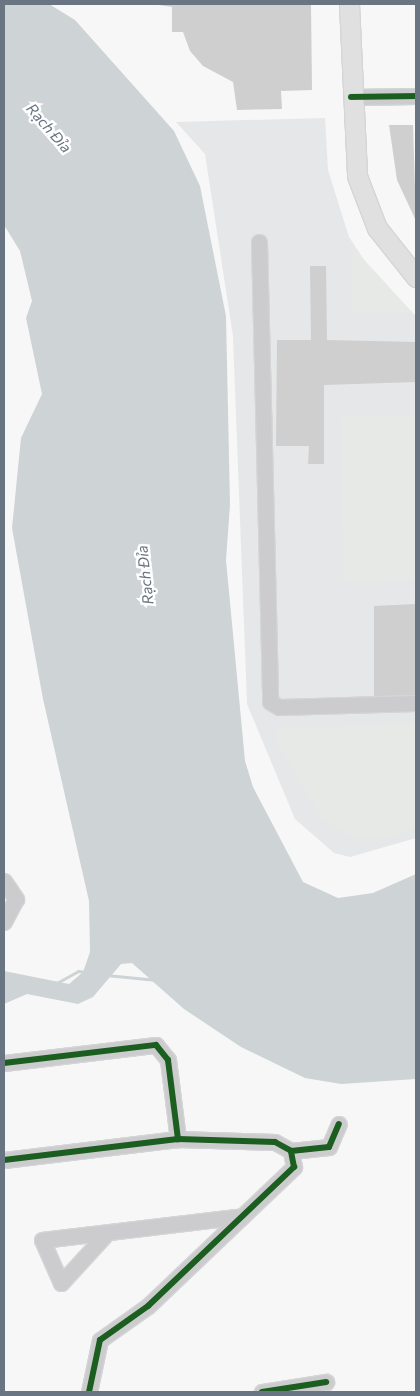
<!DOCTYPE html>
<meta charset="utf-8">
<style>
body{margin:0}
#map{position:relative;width:420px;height:1396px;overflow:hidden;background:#f7f7f7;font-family:Commissioner,sans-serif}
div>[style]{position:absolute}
.built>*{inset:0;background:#e6e7e8}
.green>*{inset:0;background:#e6e9e5}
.water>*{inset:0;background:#ced3d6}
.stream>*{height:3px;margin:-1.5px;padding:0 1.5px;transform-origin:1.5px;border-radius:1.5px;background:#ced3d6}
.building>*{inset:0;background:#cfcfd0}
.roads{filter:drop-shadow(1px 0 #d4d5d6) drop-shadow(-1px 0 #d4d5d6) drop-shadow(0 1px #d4d5d6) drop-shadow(0 -1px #d4d5d6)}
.minor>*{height:15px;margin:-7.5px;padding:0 7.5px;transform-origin:7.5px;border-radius:7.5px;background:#ccccce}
.major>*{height:19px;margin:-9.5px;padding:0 9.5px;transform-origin:9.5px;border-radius:9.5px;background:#e0e0e1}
.cycleway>*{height:6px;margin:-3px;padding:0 3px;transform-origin:3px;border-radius:3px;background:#1b5e20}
span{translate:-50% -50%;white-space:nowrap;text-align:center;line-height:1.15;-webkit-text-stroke:5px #fff;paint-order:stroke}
.water-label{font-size:15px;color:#67747f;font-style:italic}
.frame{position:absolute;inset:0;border:5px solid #6a7583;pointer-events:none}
</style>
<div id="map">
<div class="built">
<i style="clip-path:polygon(325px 118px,328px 170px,349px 237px,374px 275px,416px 316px,416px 838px,350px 857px,334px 853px,295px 819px,247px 704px,233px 336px,205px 154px,176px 122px)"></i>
</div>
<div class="green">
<i style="clip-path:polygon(350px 251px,356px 251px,412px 312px,352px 313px)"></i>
<i style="clip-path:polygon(416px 415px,416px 580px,343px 581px,341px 416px)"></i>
<i style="clip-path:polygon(416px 724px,416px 828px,383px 839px,352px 837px,322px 818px,277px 743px,277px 728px)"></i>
</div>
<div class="water">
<i style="clip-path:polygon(4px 4px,49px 4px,75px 20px,174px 131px,200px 186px,226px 316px,230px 505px,226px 560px,245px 761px,253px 787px,303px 882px,338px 898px,373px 893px,416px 874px,416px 1079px,341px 1084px,305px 1078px,241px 1047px,184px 1009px,132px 963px,121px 964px,93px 997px,78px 1004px,27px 994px,4px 1004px,4px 971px,69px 984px,83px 972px,90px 952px,89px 901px,43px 699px,12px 528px,21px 438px,42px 394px,26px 318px,32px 301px,20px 251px,4px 225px)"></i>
</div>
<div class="stream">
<i style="left:106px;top:975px;width:51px;rotate:5.6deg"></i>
<i style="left:53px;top:985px;width:29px;rotate:-29deg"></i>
<i style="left:78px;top:971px;width:8px;rotate:7deg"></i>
</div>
<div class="building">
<i style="clip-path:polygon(152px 4px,311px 4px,312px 90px,281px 91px,282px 109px,237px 110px,233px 82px,203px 66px,190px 51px,183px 32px,172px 32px,172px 7px)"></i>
<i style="clip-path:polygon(389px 125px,413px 125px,416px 221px,397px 180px)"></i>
<i style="clip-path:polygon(310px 266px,326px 266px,327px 340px,416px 342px,416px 382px,324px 385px,324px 464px,308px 464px,309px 446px,276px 446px,277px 340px,311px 340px)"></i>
<i style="clip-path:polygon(416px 604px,416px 696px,374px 697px,374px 606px)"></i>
</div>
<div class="roads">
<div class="minor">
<i style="left:351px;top:97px;width:65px;rotate:-0.9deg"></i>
<i style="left:259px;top:242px;width:460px;rotate:88.6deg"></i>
<i style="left:270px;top:702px;width:10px;rotate:29deg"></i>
<i style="left:279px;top:707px;width:137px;rotate:-1.7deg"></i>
<i style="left:4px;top:881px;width:22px;rotate:56deg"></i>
<i style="left:16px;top:899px;width:26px;rotate:118deg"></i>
<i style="left:4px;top:1063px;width:153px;rotate:-6.8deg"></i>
<i style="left:156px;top:1045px;width:19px;rotate:51deg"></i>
<i style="left:168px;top:1060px;width:80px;rotate:82.8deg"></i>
<i style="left:4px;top:1160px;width:175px;rotate:-6.9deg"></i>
<i style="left:178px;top:1139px;width:97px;rotate:1.8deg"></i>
<i style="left:275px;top:1142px;width:18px;rotate:29deg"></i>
<i style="left:291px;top:1151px;width:38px;rotate:-6deg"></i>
<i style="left:329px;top:1147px;width:25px;rotate:-67deg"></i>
<i style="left:107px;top:1233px;width:68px;rotate:132.6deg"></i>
<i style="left:61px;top:1283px;width:47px;rotate:-113.8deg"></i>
<i style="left:42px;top:1240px;width:202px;rotate:-6.8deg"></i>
<i style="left:89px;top:1392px;width:53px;rotate:-78.1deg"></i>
<i style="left:100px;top:1340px;width:59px;rotate:-35.3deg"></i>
<i style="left:148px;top:1306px;width:202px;rotate:-43.6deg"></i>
<i style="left:294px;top:1167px;width:16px;rotate:-101deg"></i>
<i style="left:262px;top:1392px;width:65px;rotate:-8.9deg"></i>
</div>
<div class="major">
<i style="left:349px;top:4px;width:172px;rotate:87.3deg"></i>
<i style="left:357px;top:176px;width:56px;rotate:69deg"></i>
<i style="left:377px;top:228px;width:63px;rotate:51.5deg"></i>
</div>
</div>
<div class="cycleway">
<i style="left:351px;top:97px;width:65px;rotate:-0.9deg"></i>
<i style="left:4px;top:1063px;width:153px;rotate:-6.8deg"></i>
<i style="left:156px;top:1045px;width:19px;rotate:51deg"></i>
<i style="left:168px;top:1060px;width:80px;rotate:82.8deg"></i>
<i style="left:4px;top:1160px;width:175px;rotate:-6.9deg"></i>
<i style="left:178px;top:1139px;width:97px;rotate:1.8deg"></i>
<i style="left:275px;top:1142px;width:18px;rotate:29deg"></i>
<i style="left:291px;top:1151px;width:38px;rotate:-6deg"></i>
<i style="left:329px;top:1147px;width:25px;rotate:-67deg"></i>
<i style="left:89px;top:1392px;width:53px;rotate:-78.1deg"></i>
<i style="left:100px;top:1340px;width:59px;rotate:-35.3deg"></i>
<i style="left:148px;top:1306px;width:202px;rotate:-43.6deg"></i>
<i style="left:294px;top:1167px;width:16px;rotate:-101deg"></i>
<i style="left:262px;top:1392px;width:65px;rotate:-8.9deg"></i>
</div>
<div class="water-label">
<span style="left:49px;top:128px;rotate:49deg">Rạch Đỉa</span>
<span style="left:145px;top:575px;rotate:-96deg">Rạch Đỉa</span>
</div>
<div class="frame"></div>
</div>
